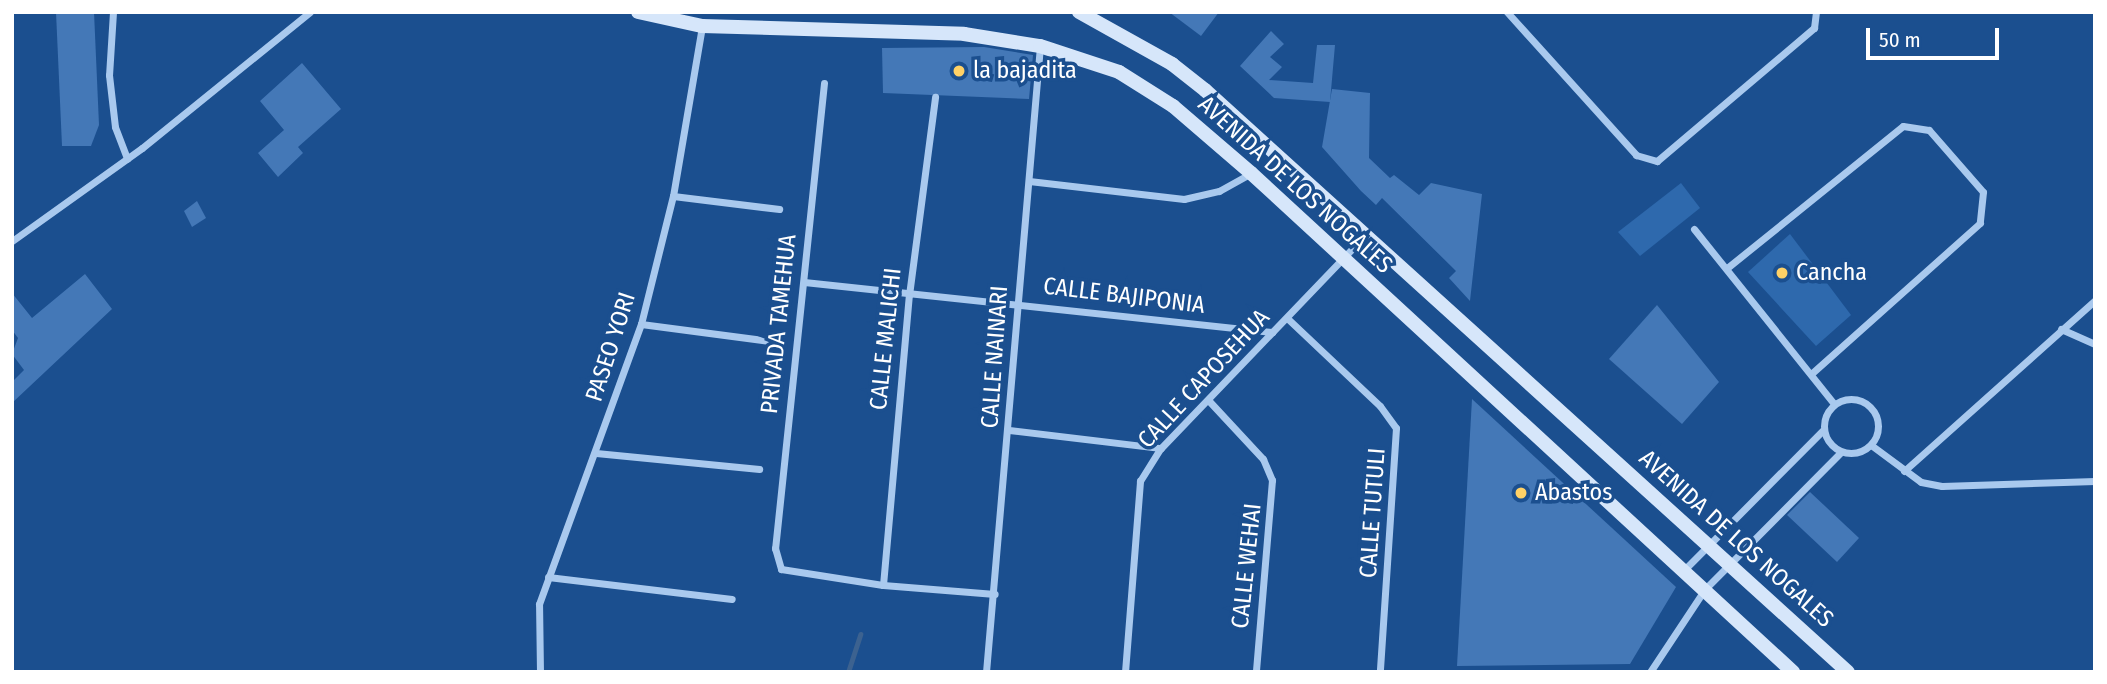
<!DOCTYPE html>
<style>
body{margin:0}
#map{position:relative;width:2107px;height:684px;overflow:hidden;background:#1b4f8f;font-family:"Fira Sans Condensed",sans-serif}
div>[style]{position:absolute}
.green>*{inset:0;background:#2e69ad}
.stream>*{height:5px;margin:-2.5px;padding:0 2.5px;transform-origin:2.5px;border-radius:2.5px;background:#3c6290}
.building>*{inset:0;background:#4478b7}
.minor>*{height:7px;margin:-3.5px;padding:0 3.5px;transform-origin:3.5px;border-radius:3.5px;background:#a9c9ee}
.minor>.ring{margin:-3.5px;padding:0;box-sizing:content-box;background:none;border:7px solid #a9c9ee;border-radius:50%}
.secondary>*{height:14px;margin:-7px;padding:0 7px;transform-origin:7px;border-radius:7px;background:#d6e6fa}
.dots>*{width:19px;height:19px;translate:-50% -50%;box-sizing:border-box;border:4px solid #1b4f8f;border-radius:50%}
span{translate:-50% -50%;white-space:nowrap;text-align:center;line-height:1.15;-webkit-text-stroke:7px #1b4f8f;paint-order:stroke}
.poi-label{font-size:24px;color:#fff}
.left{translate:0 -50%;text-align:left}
.street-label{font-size:24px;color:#fff}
.frame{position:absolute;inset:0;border:14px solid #fff;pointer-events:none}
.scale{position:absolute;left:1866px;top:28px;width:133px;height:32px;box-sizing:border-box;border:4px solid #fff;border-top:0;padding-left:9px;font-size:21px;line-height:24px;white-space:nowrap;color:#fff;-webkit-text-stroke:5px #1b4f8f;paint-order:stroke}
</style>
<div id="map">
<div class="green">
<i style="clip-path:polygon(1681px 183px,1700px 208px,1640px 256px,1618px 232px)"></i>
<i style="clip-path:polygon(1790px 234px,1851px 315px,1816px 346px,1748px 272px)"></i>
</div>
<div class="stream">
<i style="left:848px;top:672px;width:40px;rotate:-72deg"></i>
</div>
<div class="building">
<i style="clip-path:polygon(56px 12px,94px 12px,99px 125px,91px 146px,62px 146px)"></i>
<i style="clip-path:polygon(1169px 12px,1219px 12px,1201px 36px)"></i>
<i style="clip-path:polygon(1271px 31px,1284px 44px,1270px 57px,1282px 67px,1269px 80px,1313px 83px,1317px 45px,1335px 45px,1330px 102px,1274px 98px,1240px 66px)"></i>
<i style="clip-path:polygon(984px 47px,1033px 55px,1029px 99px,883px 93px,882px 48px)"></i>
<i style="clip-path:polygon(302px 63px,341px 109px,298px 147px,303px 153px,278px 177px,258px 153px,284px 130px,260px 101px)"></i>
<i style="clip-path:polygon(1332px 89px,1370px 93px,1369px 158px,1390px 178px,1394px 175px,1419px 195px,1431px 183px,1482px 194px,1470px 301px,1449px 278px,1456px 271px,1382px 198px,1376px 205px,1361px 191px,1322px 147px)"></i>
<i style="clip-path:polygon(197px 201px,206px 218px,192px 227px,184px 211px)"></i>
<i style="clip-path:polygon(85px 274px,112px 309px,12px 403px,12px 382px,24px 370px,12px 354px,18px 338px,12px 330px,12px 293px,32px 318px)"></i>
<i style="clip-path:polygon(1657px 305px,1719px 382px,1682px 424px,1609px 359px)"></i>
<i style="clip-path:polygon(1472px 399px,1676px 587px,1630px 664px,1457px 666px)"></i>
<i style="clip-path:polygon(1810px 492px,1859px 538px,1837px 562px,1787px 515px)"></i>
</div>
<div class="minor">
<i style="left:113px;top:12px;width:63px;rotate:93.6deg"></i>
<i style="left:109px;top:75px;width:52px;rotate:83.4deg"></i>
<i style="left:115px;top:127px;width:34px;rotate:69deg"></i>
<i style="left:1507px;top:12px;width:193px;rotate:47.9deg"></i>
<i style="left:1636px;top:155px;width:22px;rotate:16deg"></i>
<i style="left:1657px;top:161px;width:206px;rotate:-40.3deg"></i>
<i style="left:1814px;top:28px;width:16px;rotate:-83deg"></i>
<i style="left:824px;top:83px;width:468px;rotate:96deg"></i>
<i style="left:775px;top:548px;width:22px;rotate:74deg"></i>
<i style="left:781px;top:569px;width:103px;rotate:8.9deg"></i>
<i style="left:883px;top:585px;width:112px;rotate:4.6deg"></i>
<i style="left:1029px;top:181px;width:156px;rotate:6.6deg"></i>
<i style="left:1184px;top:199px;width:36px;rotate:-13deg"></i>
<i style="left:1219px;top:191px;width:37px;rotate:-29deg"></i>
<i style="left:673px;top:196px;width:107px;rotate:7deg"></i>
<i style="left:1694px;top:229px;width:224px;rotate:51.3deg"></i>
<i style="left:12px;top:241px;width:160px;rotate:-35.6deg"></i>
<i style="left:142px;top:148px;width:216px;rotate:-39deg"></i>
<i style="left:1727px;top:268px;width:226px;rotate:-38.9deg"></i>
<i style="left:1903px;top:126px;width:26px;rotate:9deg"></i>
<i style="left:1929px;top:130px;width:82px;rotate:48.9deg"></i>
<i style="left:1983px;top:192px;width:31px;rotate:96deg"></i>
<i style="left:1980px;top:223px;width:225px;rotate:138.2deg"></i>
<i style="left:804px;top:282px;width:471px;rotate:6.1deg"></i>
<i style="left:1287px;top:318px;width:128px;rotate:43.4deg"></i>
<i style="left:1380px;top:406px;width:27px;rotate:54deg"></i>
<i style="left:1396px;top:428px;width:245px;rotate:93.8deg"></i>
<i style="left:641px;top:324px;width:130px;rotate:7.5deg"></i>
<i style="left:2061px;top:329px;width:37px;rotate:24deg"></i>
<i class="ring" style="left:1824px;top:399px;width:47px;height:47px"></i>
<i style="left:1210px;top:402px;width:78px;rotate:47.1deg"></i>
<i style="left:1263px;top:459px;width:23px;rotate:67deg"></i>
<i style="left:1272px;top:480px;width:193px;rotate:94.8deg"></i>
<i style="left:1009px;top:430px;width:153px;rotate:6.8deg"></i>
<i style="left:1871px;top:445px;width:62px;rotate:36.5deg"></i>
<i style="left:1921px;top:482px;width:21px;rotate:11deg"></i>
<i style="left:1942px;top:486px;width:153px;rotate:-1.9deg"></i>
<i style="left:596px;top:453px;width:164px;rotate:5.6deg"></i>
<i style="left:1904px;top:471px;width:256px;rotate:-41.8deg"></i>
<i style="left:1685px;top:569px;width:196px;rotate:-45.2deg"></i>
<i style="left:548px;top:577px;width:185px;rotate:6.8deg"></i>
<i style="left:883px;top:585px;width:291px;rotate:-84.9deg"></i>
<i style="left:909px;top:295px;width:200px;rotate:-82.5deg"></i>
<i style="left:540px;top:672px;width:68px;rotate:-90.8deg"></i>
<i style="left:539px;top:604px;width:298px;rotate:-70deg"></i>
<i style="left:641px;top:324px;width:132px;rotate:-76deg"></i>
<i style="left:673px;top:196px;width:172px;rotate:-80.3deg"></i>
<i style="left:986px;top:672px;width:628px;rotate:-85.07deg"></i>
<i style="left:1125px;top:672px;width:192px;rotate:-85.5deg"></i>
<i style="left:1140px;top:481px;width:39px;rotate:-58deg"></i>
<i style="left:1161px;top:448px;width:295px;rotate:-46.2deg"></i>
<i style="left:1650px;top:672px;width:100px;rotate:-56.5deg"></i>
<i style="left:1705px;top:589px;width:193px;rotate:-45.2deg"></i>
</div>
<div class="secondary">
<i style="left:638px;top:12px;width:66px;rotate:12.3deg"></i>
<i style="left:702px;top:26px;width:262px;rotate:1.7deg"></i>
<i style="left:964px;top:34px;width:77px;rotate:9deg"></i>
<i style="left:1040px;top:46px;width:83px;rotate:18.2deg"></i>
<i style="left:1119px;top:72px;width:64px;rotate:32.2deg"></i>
<i style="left:1173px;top:106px;width:103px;rotate:40.7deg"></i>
<i style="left:1251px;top:173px;width:737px;rotate:42.63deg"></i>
<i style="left:1079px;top:12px;width:107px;rotate:29.2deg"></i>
<i style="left:1172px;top:64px;width:42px;rotate:38.2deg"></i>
<i style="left:1205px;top:90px;width:867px;rotate:42.15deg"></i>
</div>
<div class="dots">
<i style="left:959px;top:71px;background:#ffd166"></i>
<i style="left:1782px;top:273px;background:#ffd166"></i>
<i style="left:1521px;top:493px;background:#ffd166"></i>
</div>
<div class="poi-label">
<span class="left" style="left:973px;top:71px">la bajadita</span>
<span class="left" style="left:1796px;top:273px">Cancha</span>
<span class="left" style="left:1535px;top:493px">Abastos</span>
</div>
<div class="street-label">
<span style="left:1295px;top:185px;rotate:42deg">AVENIDA DE LOS NOGALES</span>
<span style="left:1124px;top:296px;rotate:7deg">CALLE BAJIPONIA</span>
<span style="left:779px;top:324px;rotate:-84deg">PRIVADA TAMEHUA</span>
<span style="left:886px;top:339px;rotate:-84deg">CALLE MALICHI</span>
<span style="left:611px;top:347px;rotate:-72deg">PASEO YORI</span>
<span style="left:995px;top:357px;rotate:-86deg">CALLE NAINARI</span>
<span style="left:1204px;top:379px;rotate:-47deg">CALLE CAPOSEHUA</span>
<span style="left:1373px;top:513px;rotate:-86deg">CALLE TUTULI</span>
<span style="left:1736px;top:539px;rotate:42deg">AVENIDA DE LOS NOGALES</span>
<span style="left:1247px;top:566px;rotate:-84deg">CALLE WEHAI</span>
</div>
<div class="frame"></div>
<div class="scale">50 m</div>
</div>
